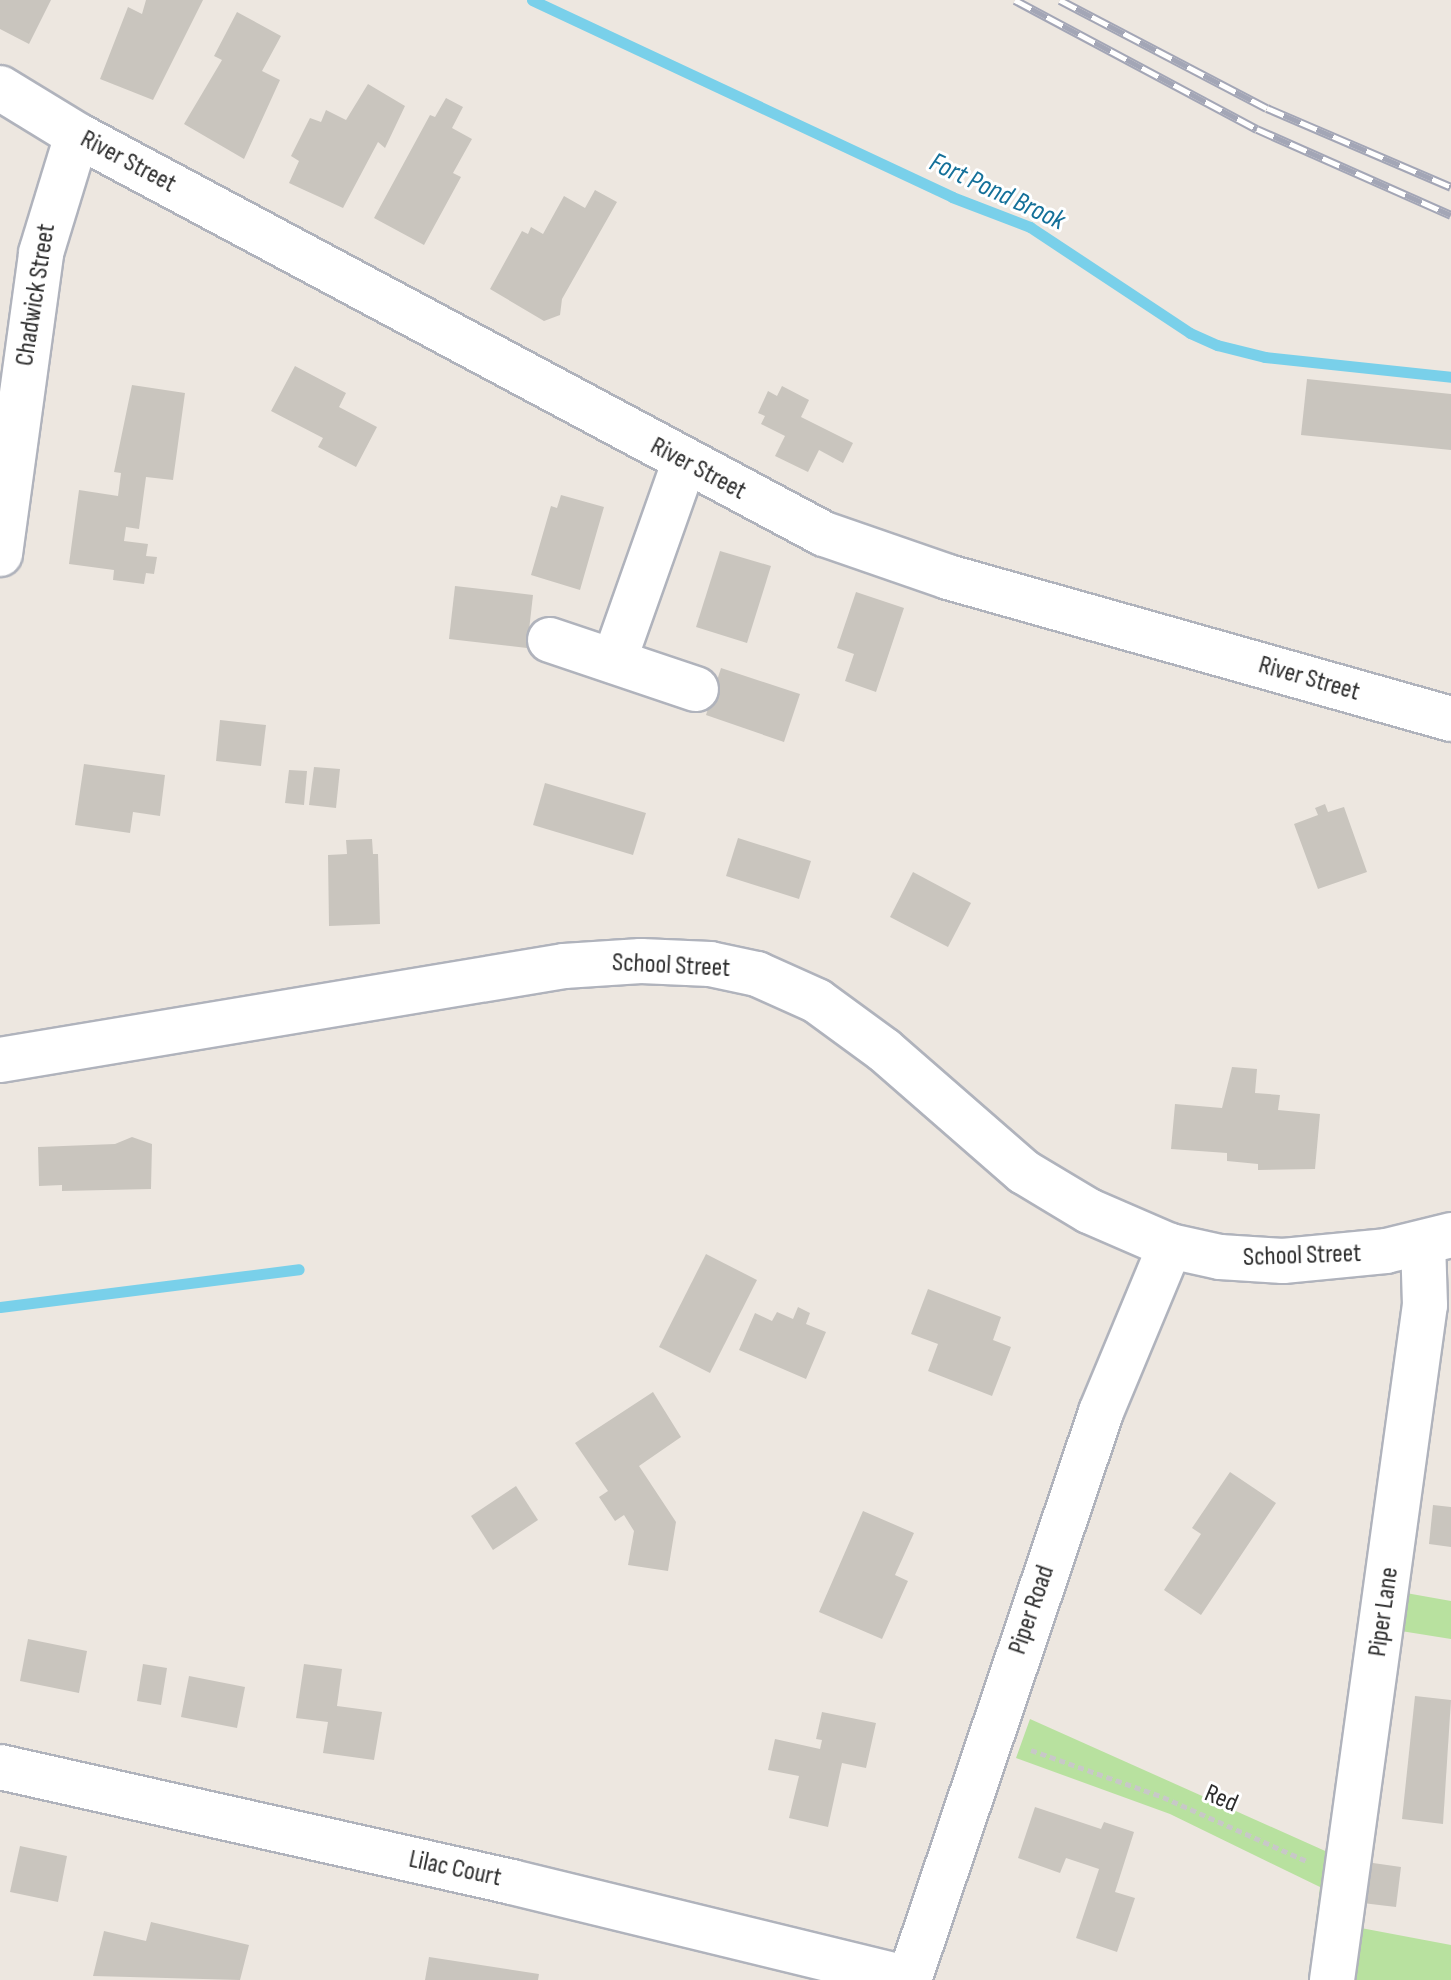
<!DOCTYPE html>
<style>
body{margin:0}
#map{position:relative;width:1451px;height:1980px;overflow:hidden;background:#ede7e0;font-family:"Sofia Sans Condensed",sans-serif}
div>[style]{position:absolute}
.green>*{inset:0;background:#b8e19f}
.stream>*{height:11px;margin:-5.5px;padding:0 5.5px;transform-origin:5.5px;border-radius:5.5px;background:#79d0ea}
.building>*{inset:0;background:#c9c5be}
.path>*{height:5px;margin-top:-2.5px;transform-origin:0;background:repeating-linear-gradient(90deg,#c8c8c8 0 6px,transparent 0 10px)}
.roads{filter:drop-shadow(2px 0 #b0b3bc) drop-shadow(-2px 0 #b0b3bc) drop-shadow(0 2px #b0b3bc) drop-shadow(0 -2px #b0b3bc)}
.minor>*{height:44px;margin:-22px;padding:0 22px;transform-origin:22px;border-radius:22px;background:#fff}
.rail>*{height:9px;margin-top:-4.5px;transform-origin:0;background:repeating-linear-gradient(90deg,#fff 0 18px,#a3a6b6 0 36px);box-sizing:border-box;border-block:2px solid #a3a6b6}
span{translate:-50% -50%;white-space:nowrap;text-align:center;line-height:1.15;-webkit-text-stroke:6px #fff;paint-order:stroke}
.street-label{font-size:26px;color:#2d2d2d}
.water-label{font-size:28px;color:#147099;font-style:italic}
</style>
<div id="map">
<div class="green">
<i style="clip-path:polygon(1406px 1593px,1451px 1601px,1451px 1639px,1401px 1631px)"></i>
<i style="clip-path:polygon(1030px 1719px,1352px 1863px,1345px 1925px,1451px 1945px,1451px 1980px,1309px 1980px,1320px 1887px,1170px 1814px,1016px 1758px)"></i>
</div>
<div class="stream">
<i style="left:532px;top:0;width:464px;rotate:25.1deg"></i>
<i style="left:952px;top:197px;width:84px;rotate:21deg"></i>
<i style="left:1030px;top:227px;width:192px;rotate:33.5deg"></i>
<i style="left:1190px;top:333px;width:30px;rotate:24deg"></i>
<i style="left:1217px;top:345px;width:49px;rotate:14deg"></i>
<i style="left:1265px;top:357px;width:187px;rotate:6.1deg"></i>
<i style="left:0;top:1307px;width:301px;rotate:-7.2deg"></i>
</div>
<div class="building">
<i style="clip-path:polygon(0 0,51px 0,29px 44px,0 29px)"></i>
<i style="clip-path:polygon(146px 0,203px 0,153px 100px,100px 79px,128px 7px,142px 14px)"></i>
<i style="clip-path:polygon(237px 12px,281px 36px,262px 71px,280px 80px,244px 159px,184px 124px,222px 60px,214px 56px)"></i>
<i style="clip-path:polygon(368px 84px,405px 106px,385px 148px,378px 142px,343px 208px,289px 183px,299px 161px,291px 156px,310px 118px,321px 122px,326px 110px,346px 120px)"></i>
<i style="clip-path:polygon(446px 98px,463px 107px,452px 128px,472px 139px,453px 173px,461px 177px,424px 245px,374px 218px,430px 115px,435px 117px)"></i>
<i style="clip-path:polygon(595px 190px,617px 202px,562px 299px,560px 315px,544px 321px,490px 289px,522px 231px,528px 234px,531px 227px,543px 234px,564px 196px,585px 208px)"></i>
<i style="clip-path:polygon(295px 366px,346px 393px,339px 407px,377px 427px,356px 467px,318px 447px,323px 438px,271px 411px)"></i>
<i style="clip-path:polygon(1307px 379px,1451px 394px,1451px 450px,1301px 435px)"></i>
<i style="clip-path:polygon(132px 385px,185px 393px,173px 480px,146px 477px,139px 529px,126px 527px,124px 541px,148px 544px,146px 556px,157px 557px,154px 574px,146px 573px,144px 584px,113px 580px,114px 570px,69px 564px,79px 490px,118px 496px,121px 473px,114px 472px)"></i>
<i style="clip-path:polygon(782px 386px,809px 400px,801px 417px,853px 443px,843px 463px,819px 450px,808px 472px,775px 456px,785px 436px,761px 424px,765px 416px,758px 413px,768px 391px,777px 396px)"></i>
<i style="clip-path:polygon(561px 495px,604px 507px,580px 590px,531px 575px,551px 506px,557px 508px)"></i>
<i style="clip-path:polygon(720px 551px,771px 566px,747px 643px,696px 627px)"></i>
<i style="clip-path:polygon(455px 586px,533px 595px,527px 648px,449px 639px)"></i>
<i style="clip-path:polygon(856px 592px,904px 608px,876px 692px,845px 681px,854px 654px,837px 648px)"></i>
<i style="clip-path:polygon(721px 668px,800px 694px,784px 742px,706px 715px)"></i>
<i style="clip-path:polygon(220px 720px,266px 725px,261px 766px,216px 761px)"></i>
<i style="clip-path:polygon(84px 764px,165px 775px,160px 816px,133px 812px,130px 833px,75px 825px)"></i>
<i style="clip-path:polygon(314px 767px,340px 769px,336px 808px,309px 805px)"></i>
<i style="clip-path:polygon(289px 770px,307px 771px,304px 805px,285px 803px)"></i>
<i style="clip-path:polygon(545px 783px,646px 813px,633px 855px,533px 825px)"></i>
<i style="clip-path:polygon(1325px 804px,1328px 812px,1344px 807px,1367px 872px,1318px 889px,1294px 824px,1318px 815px,1315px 808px)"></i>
<i style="clip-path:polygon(738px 838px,811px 861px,799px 899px,726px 876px)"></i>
<i style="clip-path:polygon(372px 839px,373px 854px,378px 854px,380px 924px,329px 926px,328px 855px,347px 854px,346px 840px)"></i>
<i style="clip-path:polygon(913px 872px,971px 903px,948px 947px,890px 917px)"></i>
<i style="clip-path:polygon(1232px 1067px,1257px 1069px,1255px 1093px,1280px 1095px,1278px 1110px,1320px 1114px,1315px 1169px,1258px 1170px,1258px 1164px,1227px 1161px,1227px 1153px,1171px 1149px,1175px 1104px,1222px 1108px)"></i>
<i style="clip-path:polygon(132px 1137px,152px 1144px,151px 1189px,62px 1191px,62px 1185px,39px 1186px,38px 1147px,115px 1144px)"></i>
<i style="clip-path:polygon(706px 1254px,757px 1280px,710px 1373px,659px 1347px)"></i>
<i style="clip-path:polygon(928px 1289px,1001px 1317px,993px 1340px,1011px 1347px,992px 1396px,928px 1371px,938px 1344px,911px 1334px)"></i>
<i style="clip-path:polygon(798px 1307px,810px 1313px,806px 1324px,826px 1332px,806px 1379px,739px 1350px,755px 1313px,772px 1321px,777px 1312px,793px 1319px)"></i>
<i style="clip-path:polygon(653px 1392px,681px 1437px,639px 1466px,676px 1522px,668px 1571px,628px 1565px,634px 1531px,624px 1515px,615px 1521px,599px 1497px,608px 1491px,575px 1443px)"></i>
<i style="clip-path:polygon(1230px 1472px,1276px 1503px,1201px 1615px,1164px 1590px,1201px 1534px,1192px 1528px)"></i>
<i style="clip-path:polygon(516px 1486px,538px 1520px,493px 1550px,471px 1516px)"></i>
<i style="clip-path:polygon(1433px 1505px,1451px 1507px,1451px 1547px,1429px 1544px)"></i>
<i style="clip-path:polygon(863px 1511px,914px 1533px,895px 1575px,908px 1581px,882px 1639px,819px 1612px)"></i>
<i style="clip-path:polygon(28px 1639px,87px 1651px,79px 1693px,20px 1681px)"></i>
<i style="clip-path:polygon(143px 1664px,167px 1668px,161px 1705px,137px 1701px)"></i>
<i style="clip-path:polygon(304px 1664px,342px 1669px,337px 1706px,382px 1712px,374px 1760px,323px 1753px,328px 1722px,296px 1718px)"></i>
<i style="clip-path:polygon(189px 1676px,245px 1687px,237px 1728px,181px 1717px)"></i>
<i style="clip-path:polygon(1415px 1696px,1451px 1700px,1443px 1824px,1402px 1819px)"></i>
<i style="clip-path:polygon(822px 1712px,876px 1723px,866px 1768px,842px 1763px,828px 1827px,789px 1818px,799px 1776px,768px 1770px,775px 1739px,820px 1749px,822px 1740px,816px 1739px)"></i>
<i style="clip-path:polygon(1035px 1807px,1101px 1829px,1104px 1822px,1134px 1832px,1115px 1892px,1135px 1898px,1117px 1952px,1076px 1938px,1099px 1869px,1066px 1858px,1060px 1873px,1018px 1858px)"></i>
<i style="clip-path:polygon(20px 1846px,67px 1856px,58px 1902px,10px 1892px)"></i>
<i style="clip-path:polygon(1359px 1861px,1401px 1867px,1396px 1907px,1354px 1902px)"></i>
<i style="clip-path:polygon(151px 1922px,249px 1945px,240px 1980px,93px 1976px,104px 1931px,146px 1941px)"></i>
<i style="clip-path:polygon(429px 1957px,539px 1974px,538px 1980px,425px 1980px)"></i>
</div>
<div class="path">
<i style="left:1031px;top:1750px;width:140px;rotate:19.6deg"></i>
<i style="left:1163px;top:1797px;width:158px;rotate:24deg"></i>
</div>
<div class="roads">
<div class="minor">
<i style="left:0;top:88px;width:90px;rotate:31.4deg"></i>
<i style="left:77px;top:135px;width:847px;rotate:28.11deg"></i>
<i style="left:824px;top:534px;width:131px;rotate:19.1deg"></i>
<i style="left:948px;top:577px;width:523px;rotate:15.76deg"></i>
<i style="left:0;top:554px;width:304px;rotate:-82.2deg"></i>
<i style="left:41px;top:253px;width:123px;rotate:-73deg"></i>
<i style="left:550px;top:640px;width:154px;rotate:18.6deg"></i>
<i style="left:614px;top:661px;width:212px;rotate:-70.5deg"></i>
<i style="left:0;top:1060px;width:572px;rotate:-9.46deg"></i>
<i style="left:564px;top:966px;width:77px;rotate:-3.7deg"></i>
<i style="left:641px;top:961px;width:69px;rotate:2.5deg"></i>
<i style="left:710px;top:964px;width:48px;rotate:12deg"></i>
<i style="left:757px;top:974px;width:66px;rotate:24.2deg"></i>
<i style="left:817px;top:1001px;width:83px;rotate:36.2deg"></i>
<i style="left:884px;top:1050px;width:186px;rotate:41.1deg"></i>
<i style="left:1024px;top:1172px;width:76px;rotate:31deg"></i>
<i style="left:1089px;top:1211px;width:88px;rotate:23.4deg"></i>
<i style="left:1170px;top:1246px;width:51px;rotate:12.4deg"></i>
<i style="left:1220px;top:1257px;width:63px;rotate:3.6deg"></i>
<i style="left:1283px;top:1261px;width:103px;rotate:-5.5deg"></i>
<i style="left:1386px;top:1251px;width:67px;rotate:-13.8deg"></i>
<i style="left:0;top:1767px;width:525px;rotate:12.66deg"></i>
<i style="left:512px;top:1882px;width:409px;rotate:13.7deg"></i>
<i style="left:909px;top:1980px;width:600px;rotate:-71.32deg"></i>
<i style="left:1101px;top:1412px;width:180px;rotate:-67.4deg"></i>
<i style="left:1332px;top:1980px;width:681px;rotate:-82.16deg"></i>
<i style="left:1425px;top:1305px;width:62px;rotate:-91.8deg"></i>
</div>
</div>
<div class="rail">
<i style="left:1015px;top:0;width:274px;rotate:28.1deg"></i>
<i style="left:1257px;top:129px;width:212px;rotate:23.9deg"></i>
<i style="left:1060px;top:0;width:233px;rotate:27.6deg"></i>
<i style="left:1267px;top:108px;width:200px;rotate:23.2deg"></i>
</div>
<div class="street-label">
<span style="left:128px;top:162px;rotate:28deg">River Street</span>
<span style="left:36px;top:295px;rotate:-81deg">Chadwick Street</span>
<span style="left:698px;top:469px;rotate:28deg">River Street</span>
<span style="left:1309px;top:679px;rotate:16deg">River Street</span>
<span style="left:671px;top:966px;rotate:3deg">School Street</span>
<span style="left:1302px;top:1256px;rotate:-2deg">School Street</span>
<span style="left:1032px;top:1610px;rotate:-71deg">Piper Road</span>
<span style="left:1384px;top:1612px;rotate:-82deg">Piper Lane</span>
<span style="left:1221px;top:1799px;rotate:23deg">Red</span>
<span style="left:455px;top:1869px;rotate:12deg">Lilac Court</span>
</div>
<div class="water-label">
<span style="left:997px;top:192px;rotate:25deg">Fort Pond Brook</span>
</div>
</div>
